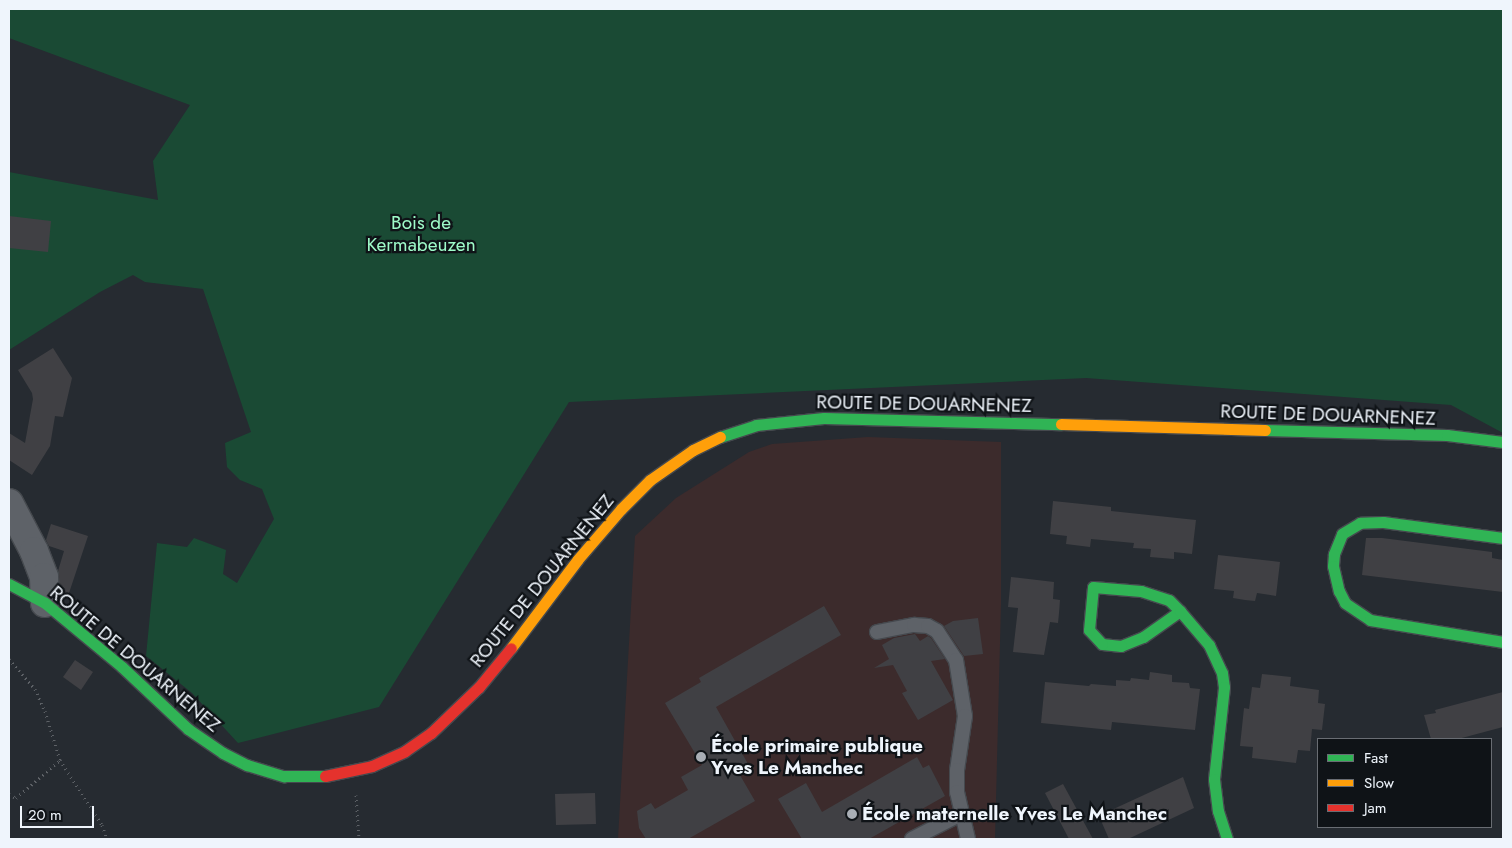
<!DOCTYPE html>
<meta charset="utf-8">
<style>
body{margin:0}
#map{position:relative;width:1512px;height:848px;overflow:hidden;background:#262b31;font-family:Jost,sans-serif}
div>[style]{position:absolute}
.education>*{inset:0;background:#3c2b2c}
.green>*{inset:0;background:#1a4a34}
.building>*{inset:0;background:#404044}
.path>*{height:3px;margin-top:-1.5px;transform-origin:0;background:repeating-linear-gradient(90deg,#5e6267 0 1px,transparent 0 5px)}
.roads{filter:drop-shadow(1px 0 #45494e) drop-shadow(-1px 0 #45494e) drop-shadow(0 1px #45494e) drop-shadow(0 -1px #45494e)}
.lane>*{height:14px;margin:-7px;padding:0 7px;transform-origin:7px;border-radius:7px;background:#5e6268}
.street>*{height:28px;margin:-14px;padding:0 14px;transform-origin:14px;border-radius:14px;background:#5e6268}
.fast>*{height:11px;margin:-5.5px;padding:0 5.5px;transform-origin:5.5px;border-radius:5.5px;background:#30b455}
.slow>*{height:11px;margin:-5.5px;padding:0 5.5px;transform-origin:5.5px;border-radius:5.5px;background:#ff9f0a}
.jam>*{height:11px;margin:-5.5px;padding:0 5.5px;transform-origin:5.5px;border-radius:5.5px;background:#e5322d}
.dots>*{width:14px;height:14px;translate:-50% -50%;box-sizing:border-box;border:2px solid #0f1317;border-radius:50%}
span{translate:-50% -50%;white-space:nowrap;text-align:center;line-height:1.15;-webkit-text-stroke:4.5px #0f1317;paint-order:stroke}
.park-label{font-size:19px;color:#9efbc9}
.street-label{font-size:19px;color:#eff5fc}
.poi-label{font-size:19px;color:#eff5fc;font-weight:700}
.left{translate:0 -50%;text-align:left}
.frame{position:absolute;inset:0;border:10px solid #eff5fc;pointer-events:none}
.legend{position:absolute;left:1317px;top:738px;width:175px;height:90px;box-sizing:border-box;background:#0f1317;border:1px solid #696d73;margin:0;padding:6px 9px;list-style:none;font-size:15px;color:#eff5fc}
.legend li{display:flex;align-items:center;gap:10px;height:25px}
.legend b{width:25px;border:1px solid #696d73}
.scale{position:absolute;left:20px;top:806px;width:74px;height:22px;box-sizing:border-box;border:2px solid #eff5fc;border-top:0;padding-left:6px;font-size:15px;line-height:18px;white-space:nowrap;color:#eff5fc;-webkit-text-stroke:4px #0f1317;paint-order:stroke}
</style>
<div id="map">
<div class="education">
<i style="clip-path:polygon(868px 437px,1001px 442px,1001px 604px,995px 839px,618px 839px,635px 536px,676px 498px,749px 452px,772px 444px)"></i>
</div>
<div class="green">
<i style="clip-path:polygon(9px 9px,1503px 9px,1503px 433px,1451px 405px,1086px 378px,569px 402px,379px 707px,238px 743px,192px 693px,146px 656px,157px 543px,187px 547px,194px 538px,226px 550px,223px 574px,237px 583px,274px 519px,262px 489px,240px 480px,227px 467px,225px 443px,251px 432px,203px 289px,145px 282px,133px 275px,100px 292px,9px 350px,9px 172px,158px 200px,153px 161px,190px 105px,9px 38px)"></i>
</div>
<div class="building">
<i style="clip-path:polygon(9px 216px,51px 221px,48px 252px,9px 248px)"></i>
<i style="clip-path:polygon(53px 348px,72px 378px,63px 417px,55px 416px,50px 446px,32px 475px,9px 460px,9px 433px,25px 443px,33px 399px,32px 393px,18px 370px)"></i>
<i style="clip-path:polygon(1053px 501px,1111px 507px,1111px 511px,1196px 520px,1192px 554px,1174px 552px,1174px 559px,1150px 557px,1151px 549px,1133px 548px,1134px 543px,1091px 539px,1090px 547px,1066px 544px,1067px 536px,1050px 534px)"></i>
<i style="clip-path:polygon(51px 524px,88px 536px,68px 596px,60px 593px,58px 571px,64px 551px,49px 546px,46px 540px)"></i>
<i style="clip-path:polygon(1366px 538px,1382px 538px,1492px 552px,1492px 558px,1503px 560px,1503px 592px,1362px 575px)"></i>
<i style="clip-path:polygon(1218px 555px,1280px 562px,1276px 596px,1257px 593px,1255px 601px,1245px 600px,1233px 598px,1234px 591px,1214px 589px)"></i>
<i style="clip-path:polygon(1011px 577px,1054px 582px,1053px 599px,1060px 600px,1059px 613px,1058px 623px,1050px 622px,1044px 655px,1013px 652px,1018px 608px,1008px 607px)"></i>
<i style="clip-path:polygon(824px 606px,841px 635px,716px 707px,748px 764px,737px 770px,755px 801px,688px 839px,646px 839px,639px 828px,637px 811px,651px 803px,655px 809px,688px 790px,681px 777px,702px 765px,665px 703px,701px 682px,699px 678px)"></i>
<i style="clip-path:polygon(978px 618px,983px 654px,964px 656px,944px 626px,953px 621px)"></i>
<i style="clip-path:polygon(915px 634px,920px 641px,928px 636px,931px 638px,945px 659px,931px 661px,953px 700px,918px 720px,902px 693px,907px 691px,893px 665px,874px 668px,889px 659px,882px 645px,894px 638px)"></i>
<i style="clip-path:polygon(75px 660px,93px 672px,81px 690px,63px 677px)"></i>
<i style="clip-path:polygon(1150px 672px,1172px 675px,1172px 682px,1189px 683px,1190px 688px,1200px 689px,1195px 730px,1112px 722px,1111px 730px,1041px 723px,1045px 682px,1089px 686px,1091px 684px,1116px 686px,1116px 680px,1130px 681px,1131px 678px,1149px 680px)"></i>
<i style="clip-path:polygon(1262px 674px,1291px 677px,1290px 686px,1319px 690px,1318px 703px,1325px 704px,1322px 730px,1312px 729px,1310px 751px,1298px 750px,1296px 763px,1252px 758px,1253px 747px,1240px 746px,1244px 708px,1249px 709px,1252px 687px,1260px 688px)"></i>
<i style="clip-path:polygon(1503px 692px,1503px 727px,1458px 739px,1431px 739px,1424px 715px,1436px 713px,1435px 710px)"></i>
<i style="clip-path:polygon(917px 757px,923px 768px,929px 765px,945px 796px,869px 839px,802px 839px,778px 799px,806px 783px,822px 812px)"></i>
<i style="clip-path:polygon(1183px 777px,1194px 808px,1128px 839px,1109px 839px,1102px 823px,1107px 812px)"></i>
<i style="clip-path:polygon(1063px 784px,1093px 839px,1069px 839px,1045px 793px)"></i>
<i style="clip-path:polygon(595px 793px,596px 824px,556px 825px,555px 794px)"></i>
</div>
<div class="path">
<i style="left:9px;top:659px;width:40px;rotate:49deg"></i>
<i style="left:35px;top:689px;width:24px;rotate:66deg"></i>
<i style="left:45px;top:711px;width:51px;rotate:73deg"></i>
<i style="left:60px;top:760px;width:77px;rotate:57.1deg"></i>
<i style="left:102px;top:825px;width:15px;rotate:70deg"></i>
<i style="left:9px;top:794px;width:8px;rotate:30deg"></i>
<i style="left:16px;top:798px;width:58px;rotate:-40.8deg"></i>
<i style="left:356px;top:795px;width:44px;rotate:86.1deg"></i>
</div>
<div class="roads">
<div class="lane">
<i style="left:877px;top:632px;width:38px;rotate:-11deg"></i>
<i style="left:914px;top:625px;width:14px;rotate:4deg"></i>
<i style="left:928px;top:626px;width:10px;rotate:29deg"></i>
<i style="left:937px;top:631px;width:35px;rotate:57deg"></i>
<i style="left:956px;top:660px;width:57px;rotate:80.9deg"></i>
<i style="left:965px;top:716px;width:55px;rotate:98.4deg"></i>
<i style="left:957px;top:770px;width:22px;rotate:90deg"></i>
<i style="left:957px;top:792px;width:48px;rotate:76.8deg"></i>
<i style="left:912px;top:839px;width:55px;rotate:-27deg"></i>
</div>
<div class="street">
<i style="left:9px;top:503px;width:54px;rotate:62.5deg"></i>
<i style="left:34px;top:551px;width:28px;rotate:69deg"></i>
<i style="left:44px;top:577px;width:26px;rotate:88deg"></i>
</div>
<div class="fast">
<i style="left:1265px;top:430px;width:182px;rotate:1.6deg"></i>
<i style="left:1447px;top:435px;width:56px;rotate:7.1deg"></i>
<i style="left:720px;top:437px;width:38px;rotate:-18deg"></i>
<i style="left:756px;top:425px;width:68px;rotate:-5.9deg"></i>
<i style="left:824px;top:418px;width:237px;rotate:1.5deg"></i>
<i style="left:1503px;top:538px;width:121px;rotate:-172.4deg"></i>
<i style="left:1383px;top:522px;width:23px;rotate:178deg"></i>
<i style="left:1360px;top:523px;width:21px;rotate:149deg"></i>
<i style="left:1342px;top:534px;width:22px;rotate:112deg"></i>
<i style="left:1334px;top:554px;width:12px;rotate:95deg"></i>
<i style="left:1333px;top:566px;width:26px;rotate:77deg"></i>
<i style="left:1339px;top:591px;width:13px;rotate:63deg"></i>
<i style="left:1345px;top:603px;width:30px;rotate:34deg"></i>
<i style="left:1370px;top:620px;width:135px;rotate:9.4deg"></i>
<i style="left:9px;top:584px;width:41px;rotate:27.8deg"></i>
<i style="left:45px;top:603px;width:100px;rotate:39.7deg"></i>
<i style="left:122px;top:667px;width:91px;rotate:43.2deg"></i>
<i style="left:188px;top:729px;width:42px;rotate:34.4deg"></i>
<i style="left:223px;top:753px;width:27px;rotate:27deg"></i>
<i style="left:247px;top:765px;width:39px;rotate:17deg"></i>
<i style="left:284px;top:776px;width:41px"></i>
<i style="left:1180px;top:611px;width:45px;rotate:144.9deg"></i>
<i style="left:1143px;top:637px;width:24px;rotate:158deg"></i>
<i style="left:1121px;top:646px;width:19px;rotate:-174deg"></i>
<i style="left:1102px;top:644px;width:19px;rotate:-133deg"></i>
<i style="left:1089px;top:630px;width:43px;rotate:-84.7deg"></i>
<i style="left:1093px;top:587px;width:48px;rotate:4.8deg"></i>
<i style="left:1141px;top:591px;width:29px;rotate:18deg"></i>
<i style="left:1169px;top:600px;width:16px;rotate:45deg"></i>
<i style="left:1180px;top:611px;width:45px;rotate:49.5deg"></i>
<i style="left:1209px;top:645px;width:31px;rotate:65deg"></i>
<i style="left:1222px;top:673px;width:14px;rotate:82deg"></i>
<i style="left:1224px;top:687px;width:93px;rotate:96.2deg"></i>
<i style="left:1214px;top:779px;width:32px;rotate:83deg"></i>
<i style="left:1218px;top:811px;width:29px;rotate:72deg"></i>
</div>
<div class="slow">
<i style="left:1061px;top:424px;width:204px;rotate:1.7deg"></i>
<i style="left:511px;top:648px;width:111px;rotate:-53deg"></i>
<i style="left:578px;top:559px;width:66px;rotate:-49.3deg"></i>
<i style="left:621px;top:509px;width:41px;rotate:-45deg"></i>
<i style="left:650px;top:480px;width:52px;rotate:-34.9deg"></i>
<i style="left:693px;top:450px;width:30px;rotate:-26deg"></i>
</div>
<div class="jam">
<i style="left:325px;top:776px;width:48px;rotate:-12deg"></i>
<i style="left:372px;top:766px;width:36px;rotate:-24deg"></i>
<i style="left:405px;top:751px;width:32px;rotate:-35deg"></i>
<i style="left:431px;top:733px;width:66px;rotate:-43.8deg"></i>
<i style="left:479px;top:687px;width:50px;rotate:-50.6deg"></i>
</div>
</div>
<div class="dots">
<i style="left:701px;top:757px;background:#a9aeb5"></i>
<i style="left:852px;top:814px;background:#a9aeb5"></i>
</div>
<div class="park-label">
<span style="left:421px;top:234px">Bois de<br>Kermabeuzen</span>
</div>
<div class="street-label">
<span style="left:924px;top:404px;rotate:1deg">ROUTE DE DOUARNENEZ</span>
<span style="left:1328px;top:415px;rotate:2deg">ROUTE DE DOUARNENEZ</span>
<span style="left:542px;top:581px;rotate:-51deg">ROUTE DE DOUARNENEZ</span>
<span style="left:135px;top:659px;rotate:40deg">ROUTE DE DOUARNENEZ</span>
</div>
<div class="poi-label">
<span class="left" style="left:711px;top:757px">École primaire publique<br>Yves Le Manchec</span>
<span class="left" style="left:862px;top:814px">École maternelle Yves Le Manchec</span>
</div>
<div class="frame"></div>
<ul class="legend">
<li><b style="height:6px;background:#30b455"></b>Fast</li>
<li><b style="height:6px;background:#ff9f0a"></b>Slow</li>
<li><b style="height:6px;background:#e5322d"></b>Jam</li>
</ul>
<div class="scale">20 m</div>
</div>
